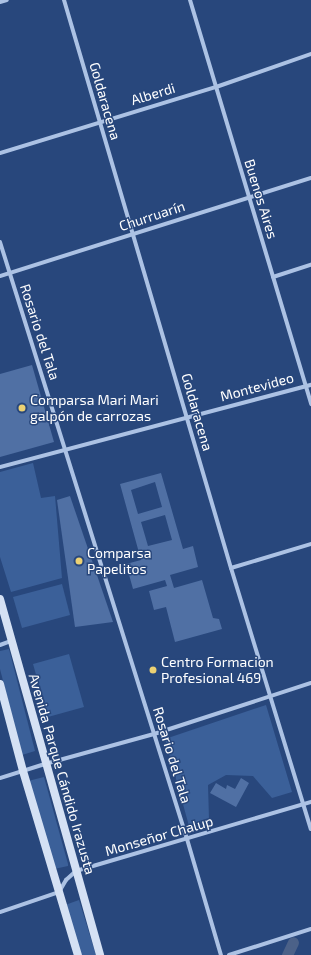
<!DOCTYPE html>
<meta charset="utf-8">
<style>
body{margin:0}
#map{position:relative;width:311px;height:955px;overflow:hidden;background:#28477c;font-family:"Exo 2",sans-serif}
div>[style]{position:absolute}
.green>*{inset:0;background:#3b6099}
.canal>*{height:11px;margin:-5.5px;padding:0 5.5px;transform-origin:5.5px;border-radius:5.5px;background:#4b6188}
.building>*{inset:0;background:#5070a4}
.minor>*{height:4px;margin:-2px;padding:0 2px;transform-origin:2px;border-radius:2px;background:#acc2e4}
.secondary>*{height:8px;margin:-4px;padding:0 4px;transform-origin:4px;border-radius:4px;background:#d5e1f4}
.dots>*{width:11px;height:11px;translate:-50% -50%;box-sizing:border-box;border:2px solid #28477c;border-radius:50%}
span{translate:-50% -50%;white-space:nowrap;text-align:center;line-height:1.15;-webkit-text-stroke:3px #28477c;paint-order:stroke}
.street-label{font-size:14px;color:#fff}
.poi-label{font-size:14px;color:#fff}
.left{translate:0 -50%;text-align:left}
</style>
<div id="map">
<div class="green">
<i style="clip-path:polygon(33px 463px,41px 498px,55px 496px,62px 578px,11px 592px,0 557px,0 472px)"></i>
<i style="clip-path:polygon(62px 584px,70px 615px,22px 628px,13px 597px)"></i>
<i style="clip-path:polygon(9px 649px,35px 751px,22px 755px,0 669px,0 651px)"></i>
<i style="clip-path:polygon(69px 654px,84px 707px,48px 717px,33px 664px)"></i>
<i style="clip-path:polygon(266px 705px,292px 792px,272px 798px,253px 776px,226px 775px,208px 785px,209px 819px,189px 826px,165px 739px)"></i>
<i style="clip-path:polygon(44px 777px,68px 864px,68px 866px,54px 869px,28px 781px)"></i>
<i style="clip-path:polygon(79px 900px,96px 955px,80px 955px,65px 905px)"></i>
</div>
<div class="canal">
<i style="left:287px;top:955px;width:14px;rotate:-65deg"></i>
</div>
<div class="building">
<i style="clip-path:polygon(32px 365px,54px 442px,0 457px,0 374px)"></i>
<i style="clip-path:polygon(evenodd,161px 473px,183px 549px,193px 546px,198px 567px,170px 575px,174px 588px,202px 580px,213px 618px,219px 619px,222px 629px,175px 642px,166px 607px,154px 610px,149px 591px,167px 586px,165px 580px,133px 589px,126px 564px,141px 560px,120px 484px,161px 473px,155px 482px,162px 507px,138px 514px,131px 490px,155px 482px,161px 473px,165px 515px,172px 540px,148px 546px,141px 522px,165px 515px)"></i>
<i style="clip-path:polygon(70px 496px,113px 622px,75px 627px,57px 500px)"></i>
<i style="clip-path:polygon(241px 778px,249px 783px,236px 807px,210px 793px,216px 783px,226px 789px,227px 785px,235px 789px)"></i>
</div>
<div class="minor">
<i style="left:64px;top:0;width:592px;rotate:73.62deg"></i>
<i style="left:231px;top:568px;width:273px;rotate:73deg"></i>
<i style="left:190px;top:0;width:422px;rotate:73.3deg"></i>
<i style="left:0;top:2px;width:7px;rotate:-16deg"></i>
<i style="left:0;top:153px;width:226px;rotate:-17deg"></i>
<i style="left:216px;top:87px;width:101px;rotate:-19.2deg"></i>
<i style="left:0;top:242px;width:626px;rotate:72.61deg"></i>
<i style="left:187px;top:839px;width:121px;rotate:73.7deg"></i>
<i style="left:0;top:276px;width:326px;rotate:-17.5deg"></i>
<i style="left:273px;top:277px;width:40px;rotate:-18deg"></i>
<i style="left:0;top:467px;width:322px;rotate:-14.8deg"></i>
<i style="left:231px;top:568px;width:84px;rotate:-16.7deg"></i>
<i style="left:0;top:645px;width:12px;rotate:-20deg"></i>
<i style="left:0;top:778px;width:47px;rotate:-17.3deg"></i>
<i style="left:45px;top:764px;width:113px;rotate:-15.4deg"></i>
<i style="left:154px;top:734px;width:165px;rotate:-18deg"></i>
<i style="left:0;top:912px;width:62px;rotate:-18.7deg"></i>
<i style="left:59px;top:892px;width:14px;rotate:-60deg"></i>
<i style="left:66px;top:880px;width:13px;rotate:-42deg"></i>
<i style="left:76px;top:871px;width:245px;rotate:-16.4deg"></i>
<i style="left:229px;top:955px;width:86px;rotate:-17.6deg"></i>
</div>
<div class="secondary">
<i style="left:0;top:599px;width:370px;rotate:74.3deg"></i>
<i style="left:0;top:684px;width:90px;rotate:75.2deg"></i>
<i style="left:23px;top:771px;width:192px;rotate:73.4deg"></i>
</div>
<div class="dots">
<i style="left:22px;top:408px;background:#ecd173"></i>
<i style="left:79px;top:561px;background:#ecd173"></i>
<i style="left:153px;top:670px;background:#ecd173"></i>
</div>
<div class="street-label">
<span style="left:153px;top:94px;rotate:-17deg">Alberdi</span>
<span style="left:105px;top:101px;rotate:74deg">Goldaracena</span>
<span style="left:261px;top:199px;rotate:73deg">Buenos Aires</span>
<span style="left:152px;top:216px;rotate:-18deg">Churruarín</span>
<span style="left:40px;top:332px;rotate:72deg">Rosario del Tala</span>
<span style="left:257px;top:387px;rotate:-15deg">Montevideo</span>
<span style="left:197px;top:412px;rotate:74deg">Goldaracena</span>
<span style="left:172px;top:755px;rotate:73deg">Rosario del Tala</span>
<span style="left:62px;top:774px;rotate:74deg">Avenida Parque Cándido Irazusta</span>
<span style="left:159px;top:836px;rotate:-16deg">Monseñor Chalup</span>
</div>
<div class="poi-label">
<span class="left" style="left:30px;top:408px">Comparsa Mari Mari<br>galpón de carrozas</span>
<span class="left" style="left:87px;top:561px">Comparsa<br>Papelitos</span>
<span class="left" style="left:161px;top:670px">Centro Formacion<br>Profesional 469</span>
</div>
</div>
